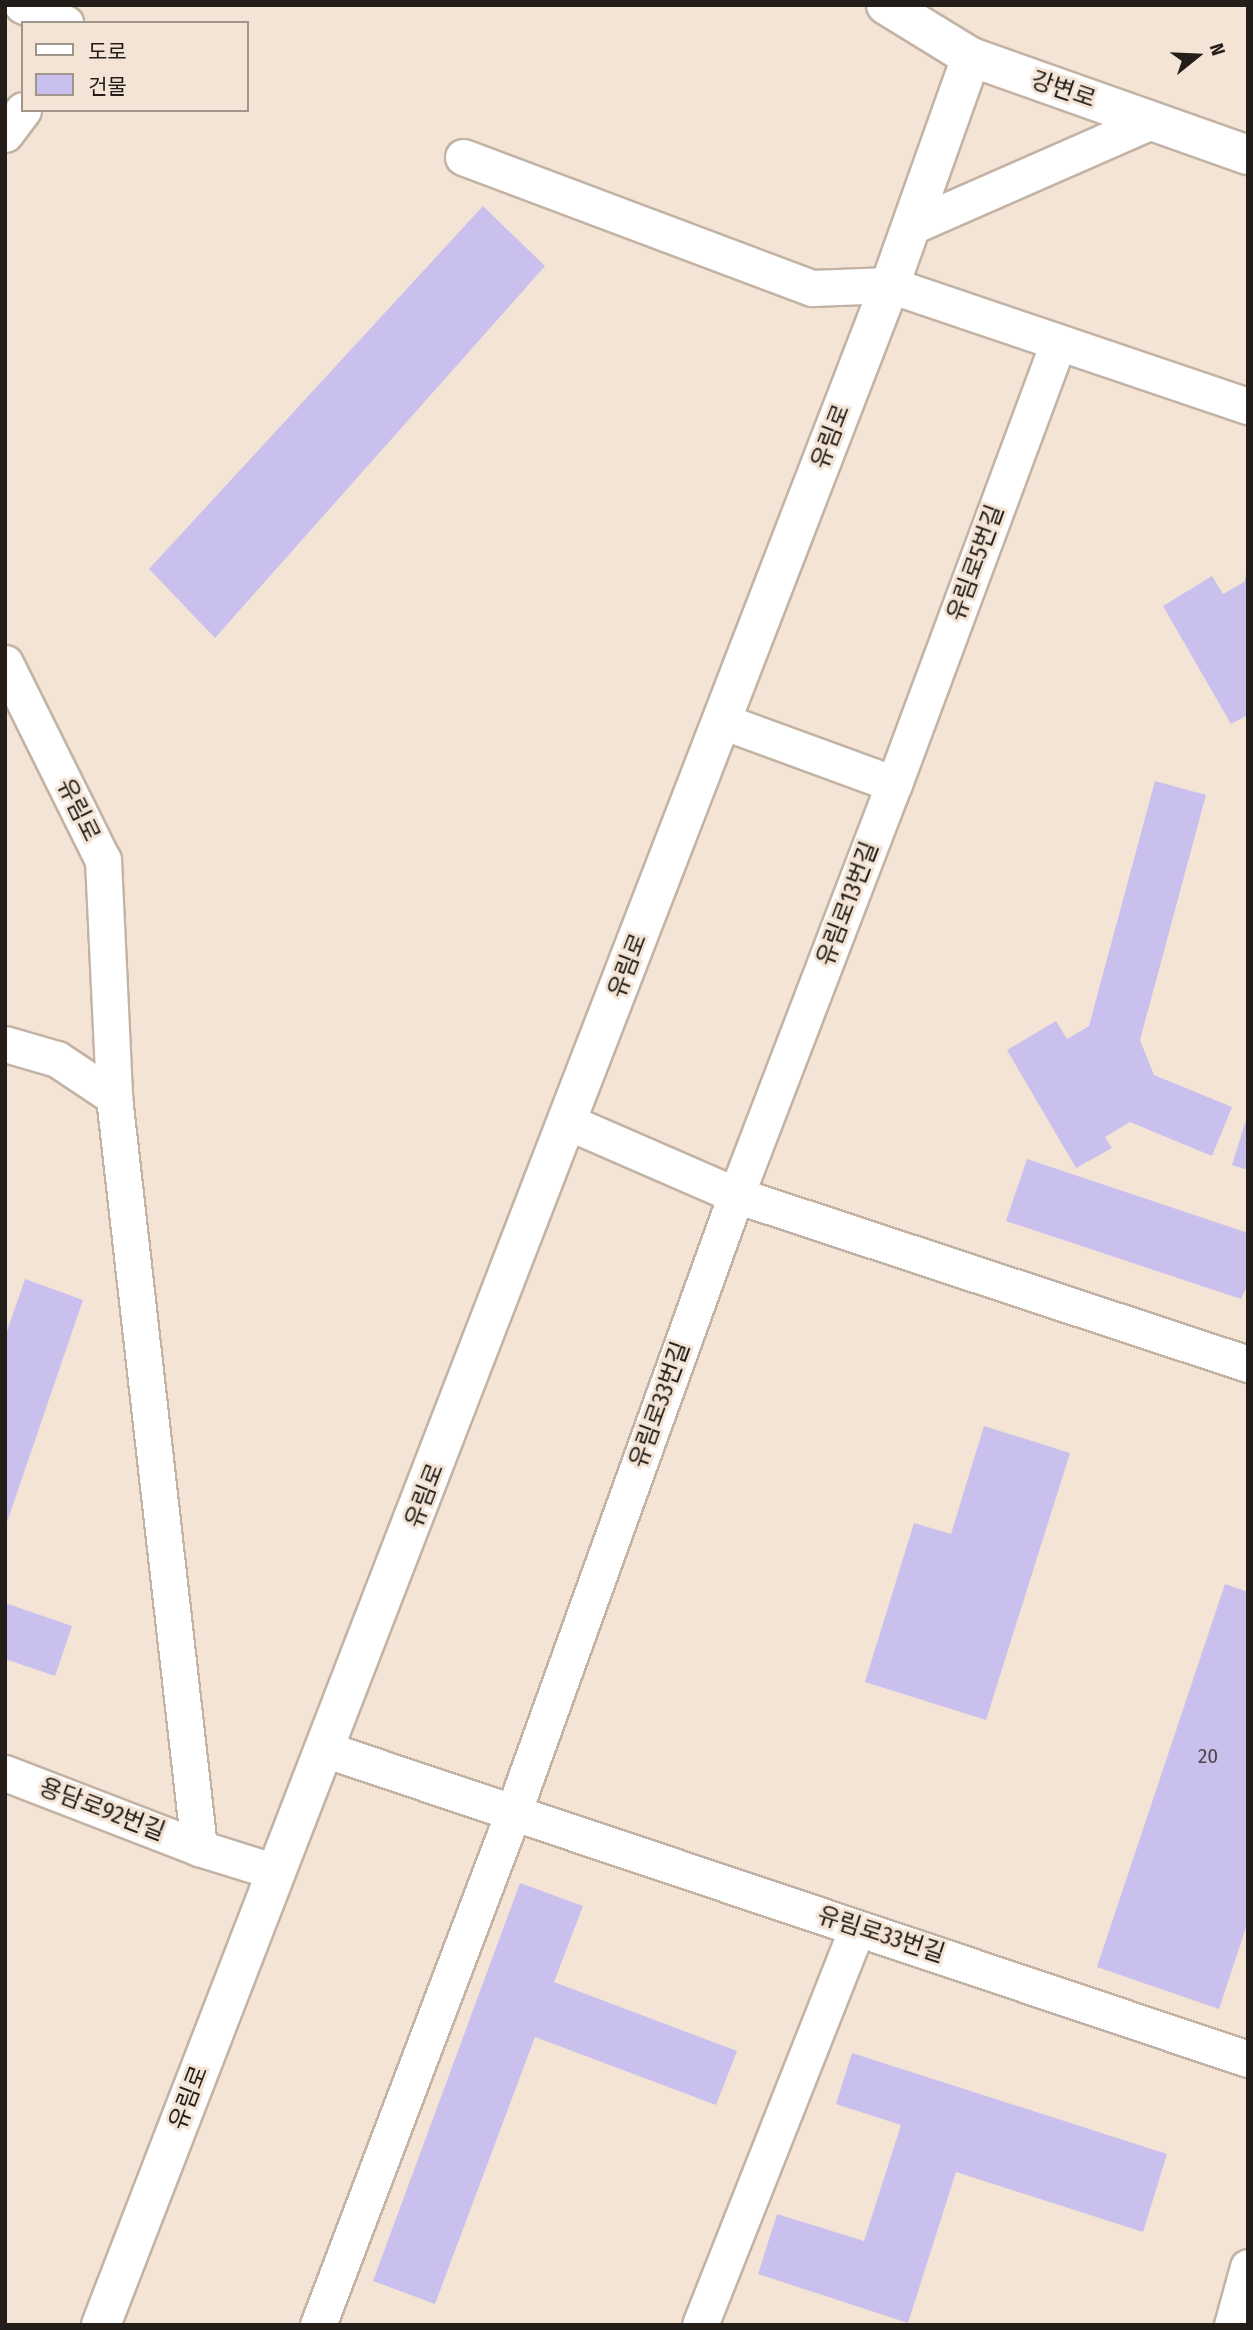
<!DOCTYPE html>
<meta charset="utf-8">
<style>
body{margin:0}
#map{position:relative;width:1253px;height:2330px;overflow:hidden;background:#f4e4d5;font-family:"Fira Sans Condensed","Noto Sans KR",sans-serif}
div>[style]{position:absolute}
.building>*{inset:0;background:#c9c0ee}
.roads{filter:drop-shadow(2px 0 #c2b3a5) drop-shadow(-2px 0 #c2b3a5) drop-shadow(0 2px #c2b3a5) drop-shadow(0 -2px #c2b3a5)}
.minor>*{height:35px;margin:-17.5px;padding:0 17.5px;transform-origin:17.5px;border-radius:17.5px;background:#fff}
.tertiary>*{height:38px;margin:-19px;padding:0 19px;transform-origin:19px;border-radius:19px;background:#fff}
span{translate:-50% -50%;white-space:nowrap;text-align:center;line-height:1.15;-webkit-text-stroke:6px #f4e4d5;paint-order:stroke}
.number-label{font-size:21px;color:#4c464e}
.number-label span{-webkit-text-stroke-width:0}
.street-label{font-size:24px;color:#231e19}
.frame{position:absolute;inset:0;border:7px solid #231e19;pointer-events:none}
.legend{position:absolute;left:21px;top:21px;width:228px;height:91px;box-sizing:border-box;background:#f4e4d5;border:2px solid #a0958a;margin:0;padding:9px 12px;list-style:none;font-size:21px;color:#231e19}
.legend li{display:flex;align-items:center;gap:14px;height:35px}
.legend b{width:35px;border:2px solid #a0958a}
.north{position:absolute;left:1162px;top:21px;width:70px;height:70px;-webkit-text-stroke:5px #f4e4d5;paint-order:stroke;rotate:72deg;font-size:19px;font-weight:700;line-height:28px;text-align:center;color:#231e19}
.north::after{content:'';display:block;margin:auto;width:24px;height:32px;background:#231e19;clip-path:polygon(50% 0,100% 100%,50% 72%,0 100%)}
</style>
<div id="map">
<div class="building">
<i style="clip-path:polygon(483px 206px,545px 266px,215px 638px,149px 569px)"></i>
<i style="clip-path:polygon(1247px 571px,1248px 715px,1231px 724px,1163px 606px,1212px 576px,1223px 594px,1244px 582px)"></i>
<i style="clip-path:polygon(1155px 781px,1206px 795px,1140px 1040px,1154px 1075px,1232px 1107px,1212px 1156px,1130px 1122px,1105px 1137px,1112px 1148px,1076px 1168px,1007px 1050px,1056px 1021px,1067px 1039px,1089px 1026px)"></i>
<i style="clip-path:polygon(1247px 1117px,1248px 1117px,1248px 1170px,1232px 1165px)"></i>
<i style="clip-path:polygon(1027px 1159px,1248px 1233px,1248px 1284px,1241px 1299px,1006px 1221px)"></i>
<i style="clip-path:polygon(25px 1279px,83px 1300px,6px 1525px,5px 1337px)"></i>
<i style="clip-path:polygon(984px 1426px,1070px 1453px,986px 1720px,865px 1682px,914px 1523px,951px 1534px)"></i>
<i style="clip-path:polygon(1225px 1584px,1248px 1592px,1248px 1921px,1219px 2009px,1097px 1967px)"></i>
<i style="clip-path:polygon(5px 1603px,72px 1626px,55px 1676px,5px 1659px)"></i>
<i style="clip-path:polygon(520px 1883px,583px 1906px,554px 1982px,737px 2051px,716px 2105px,535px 2037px,435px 2304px,373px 2281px)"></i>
<i style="clip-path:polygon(852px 2053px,1167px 2154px,1143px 2232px,956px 2172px,908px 2323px,758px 2274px,777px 2214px,864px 2241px,901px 2125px,836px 2104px)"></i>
</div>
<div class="roads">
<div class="minor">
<i style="left:22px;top:5px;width:47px;rotate:22.7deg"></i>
<i style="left:5px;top:134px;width:30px;rotate:-53deg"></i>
<i style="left:463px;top:157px;width:373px;rotate:20.6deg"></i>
<i style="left:812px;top:288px;width:78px;rotate:-2.2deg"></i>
<i style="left:890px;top:285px;width:378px;rotate:18.7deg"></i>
<i style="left:910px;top:227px;width:263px;rotate:-23.7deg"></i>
<i style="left:5px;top:663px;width:220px;rotate:63.6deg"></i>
<i style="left:103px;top:860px;width:237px;rotate:87.3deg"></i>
<i style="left:114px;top:1097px;width:756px;rotate:83.54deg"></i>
<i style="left:199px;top:1848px;width:81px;rotate:17.3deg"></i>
<i style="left:894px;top:784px;width:471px;rotate:-69.6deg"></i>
<i style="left:5px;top:1044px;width:54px;rotate:16.1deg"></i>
<i style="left:57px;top:1059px;width:69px;rotate:33.7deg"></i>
<i style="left:568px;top:1122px;width:183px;rotate:23.5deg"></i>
<i style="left:736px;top:1195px;width:539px;rotate:18.27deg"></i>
<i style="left:327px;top:1750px;width:971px;rotate:18.55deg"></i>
<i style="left:5px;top:1773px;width:208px;rotate:21.1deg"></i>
<i style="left:318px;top:2325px;width:548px;rotate:-69.15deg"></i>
<i style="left:513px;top:1813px;width:657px;rotate:-70.16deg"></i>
<i style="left:736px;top:1195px;width:440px;rotate:-69deg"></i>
<i style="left:894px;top:784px;width:183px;rotate:-159.9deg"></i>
<i style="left:700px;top:2325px;width:427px;rotate:-68.4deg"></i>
<i style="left:1232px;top:2325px;width:60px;rotate:-74.6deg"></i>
</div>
<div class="tertiary">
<i style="left:886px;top:5px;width:100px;rotate:31.5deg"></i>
<i style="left:971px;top:57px;width:294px;rotate:19.5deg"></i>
<i style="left:101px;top:2325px;width:2187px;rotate:-68.86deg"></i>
<i style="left:890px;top:285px;width:242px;rotate:-70.4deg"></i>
</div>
</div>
<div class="number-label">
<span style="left:1208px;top:1756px">20</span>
</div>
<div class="street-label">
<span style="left:1063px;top:90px;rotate:19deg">강변로</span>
<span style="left:831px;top:437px;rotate:-69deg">유림로</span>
<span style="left:976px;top:563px;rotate:-70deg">유림로5번길</span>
<span style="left:78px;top:810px;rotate:64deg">유림로</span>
<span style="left:848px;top:904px;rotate:-69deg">유림로13번길</span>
<span style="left:628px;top:966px;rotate:-69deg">유림로</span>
<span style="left:660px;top:1405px;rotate:-70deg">유림로33번길</span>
<span style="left:425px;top:1496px;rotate:-69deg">유림로</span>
<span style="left:102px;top:1810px;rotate:21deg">용담로92번길</span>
<span style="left:881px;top:1935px;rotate:18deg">유림로33번길</span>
<span style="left:189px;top:2098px;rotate:-69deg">유림로</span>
</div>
<div class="frame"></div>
<ul class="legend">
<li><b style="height:9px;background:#fff"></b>도로</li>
<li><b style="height:19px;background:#c9c0ee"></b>건물</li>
</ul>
<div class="north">N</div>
</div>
